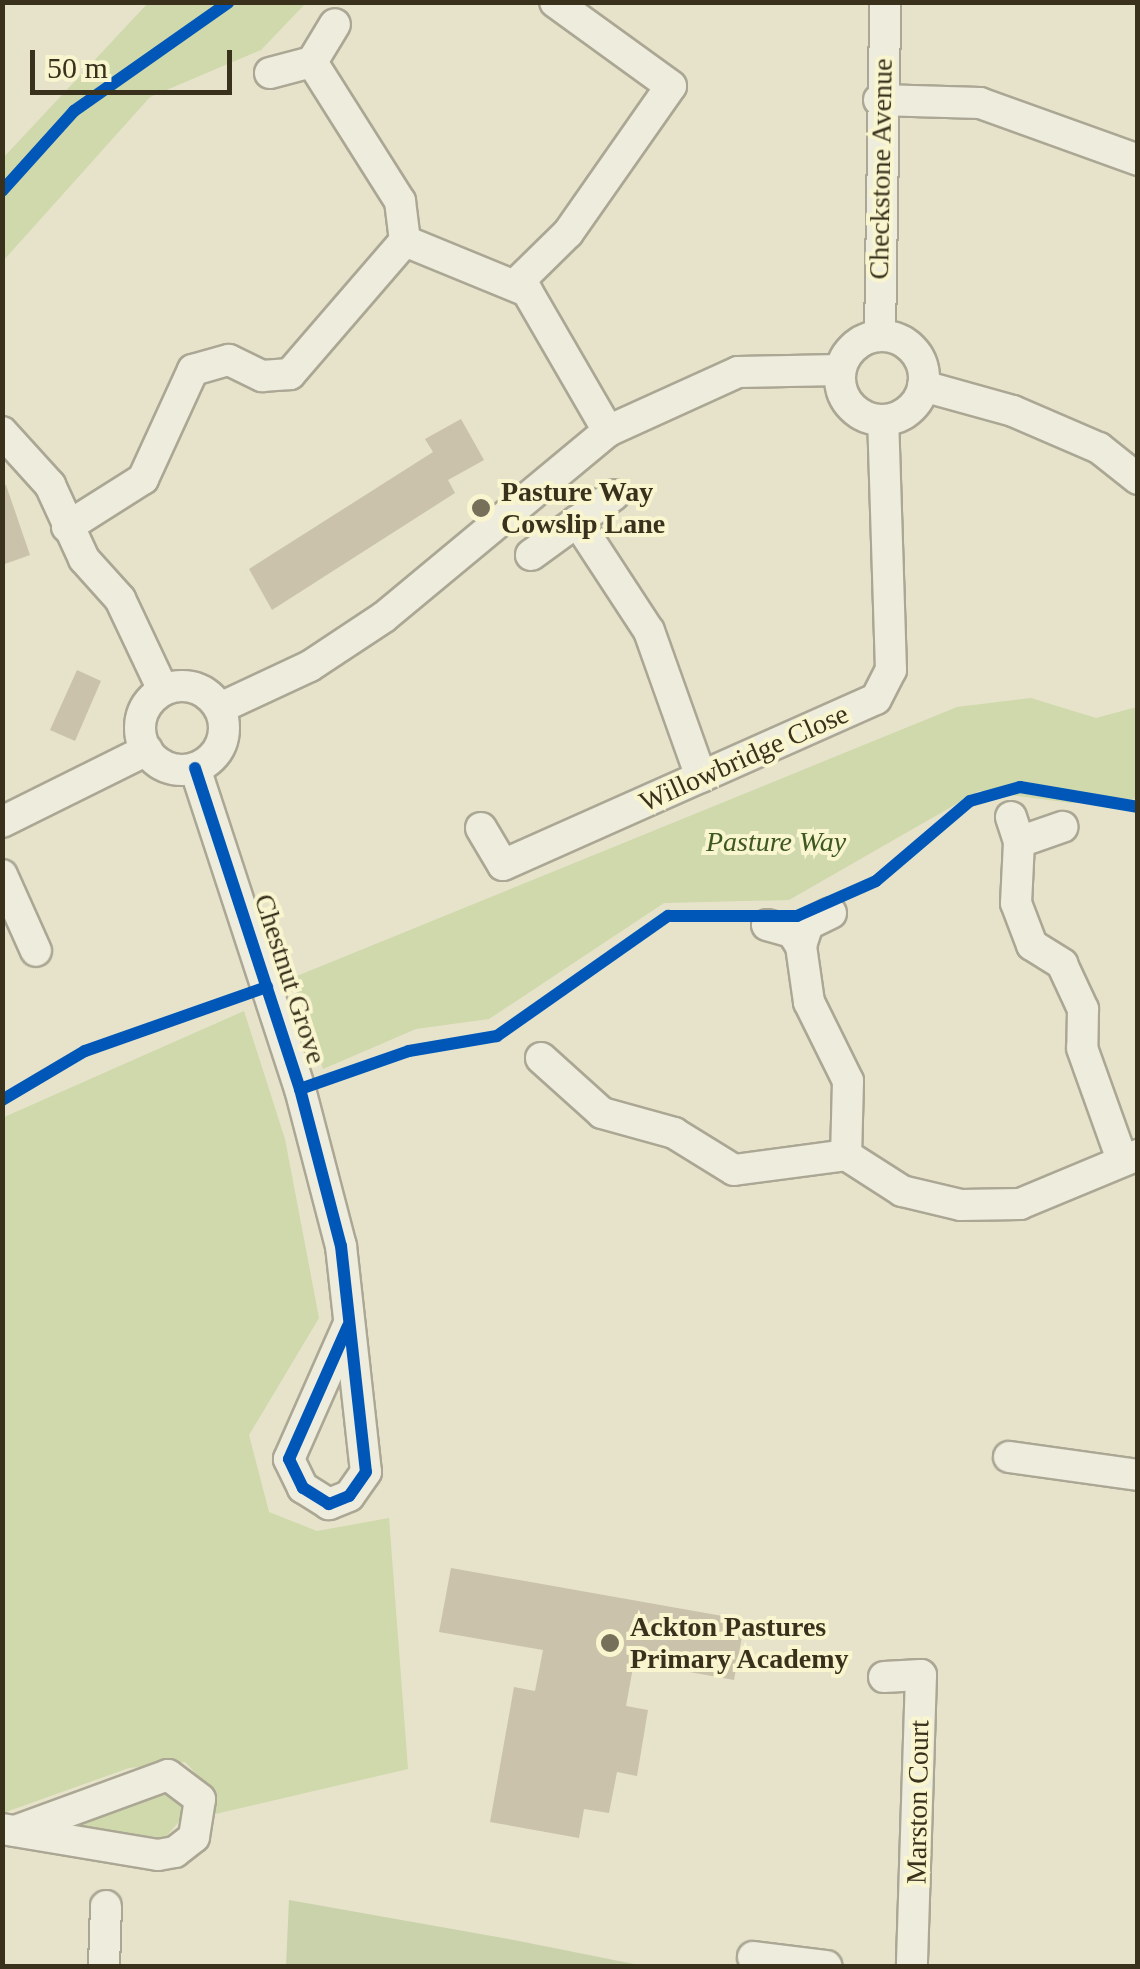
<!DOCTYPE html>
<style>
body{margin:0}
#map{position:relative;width:1140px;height:1969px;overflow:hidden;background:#e6e3ca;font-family:Georgia,serif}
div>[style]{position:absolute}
.green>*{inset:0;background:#cfd9ab}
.cemetery>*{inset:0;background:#cad2ab}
.building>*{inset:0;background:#cac2ab}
.roads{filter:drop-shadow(2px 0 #aba794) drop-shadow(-2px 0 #aba794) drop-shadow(0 2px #aba794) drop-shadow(0 -2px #aba794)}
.street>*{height:30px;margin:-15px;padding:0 15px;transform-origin:15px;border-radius:15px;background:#edecdd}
.street>.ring{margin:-15px;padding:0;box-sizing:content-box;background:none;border:30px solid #edecdd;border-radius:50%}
.cycleway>*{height:12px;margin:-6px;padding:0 6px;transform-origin:6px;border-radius:6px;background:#0057b8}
.dots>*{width:28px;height:28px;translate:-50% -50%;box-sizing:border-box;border:5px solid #f8f5cf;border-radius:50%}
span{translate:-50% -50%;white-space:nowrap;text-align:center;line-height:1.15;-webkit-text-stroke:8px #f8f5cf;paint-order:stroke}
.street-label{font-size:28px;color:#3a311c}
.poi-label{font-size:28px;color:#3a311c;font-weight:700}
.left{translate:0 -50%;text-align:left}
.park-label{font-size:28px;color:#3e5820;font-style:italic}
.frame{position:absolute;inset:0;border:5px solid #3a311c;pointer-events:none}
.scale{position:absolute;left:30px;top:50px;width:202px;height:45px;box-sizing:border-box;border:5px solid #3a311c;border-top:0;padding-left:12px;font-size:30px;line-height:35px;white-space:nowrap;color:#3a311c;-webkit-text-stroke:8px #f8f5cf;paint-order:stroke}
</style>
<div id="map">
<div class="green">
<i style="clip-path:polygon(148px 3px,306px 3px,261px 50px,150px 97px,3px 261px,3px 158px)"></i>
<i style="clip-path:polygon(1031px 698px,1096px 718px,1137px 707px,1137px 799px,1071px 803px,979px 791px,789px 900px,664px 903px,489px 1019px,416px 1029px,323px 1069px,292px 978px,957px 707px)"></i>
<i style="clip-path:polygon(244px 1011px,285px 1139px,319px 1318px,249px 1435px,269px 1512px,317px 1531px,389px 1518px,408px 1769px,211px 1815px,206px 1784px,185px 1762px,129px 1768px,3px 1813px,2px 1118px)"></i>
<i style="clip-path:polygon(158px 1787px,183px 1801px,185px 1815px,162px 1841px,62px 1824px)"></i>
</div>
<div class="cemetery">
<i style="clip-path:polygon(289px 1900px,514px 1940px,644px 1966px,286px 1966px)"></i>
</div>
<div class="building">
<i style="clip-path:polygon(461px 419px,484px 460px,448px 480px,455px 493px,272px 610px,249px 569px,433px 452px,425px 439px)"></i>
<i style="clip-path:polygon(6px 485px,30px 555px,2px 565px,2px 486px)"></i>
<i style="clip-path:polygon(77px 670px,101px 681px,75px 741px,50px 730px)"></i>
<i style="clip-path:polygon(451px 1568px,745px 1620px,734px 1680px,634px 1662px,626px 1706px,648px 1710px,637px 1776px,617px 1772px,609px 1813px,584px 1809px,579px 1838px,490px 1822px,514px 1687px,535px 1691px,543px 1650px,439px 1632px)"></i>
</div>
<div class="roads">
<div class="street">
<i style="left:312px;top:62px;width:165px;rotate:57.7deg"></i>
<i style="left:400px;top:201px;width:40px;rotate:82.9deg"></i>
<i style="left:270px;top:73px;width:43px;rotate:-14.7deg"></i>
<i style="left:312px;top:62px;width:44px;rotate:-58.8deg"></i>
<i style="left:879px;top:100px;width:101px;rotate:1.7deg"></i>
<i style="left:980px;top:103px;width:168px;rotate:19.8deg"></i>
<i style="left:405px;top:241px;width:132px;rotate:22.3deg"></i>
<i style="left:527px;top:291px;width:162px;rotate:59.9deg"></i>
<i style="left:515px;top:285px;width:74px;rotate:-44.5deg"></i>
<i style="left:568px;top:233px;width:179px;rotate:-55deg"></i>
<i style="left:671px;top:86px;width:143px;rotate:-144.1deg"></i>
<i style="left:880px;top:336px;width:334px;rotate:-89.1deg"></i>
<i class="ring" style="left:840px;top:336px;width:54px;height:54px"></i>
<i style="left:923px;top:386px;width:93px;rotate:15.5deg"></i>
<i style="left:1013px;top:411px;width:94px;rotate:23.3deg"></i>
<i style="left:1099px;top:448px;width:50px;rotate:38.5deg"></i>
<i style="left:2px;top:432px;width:72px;rotate:47.8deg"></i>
<i style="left:50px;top:485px;width:81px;rotate:65.3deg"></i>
<i style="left:84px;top:559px;width:54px;rotate:48deg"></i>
<i style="left:120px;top:599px;width:101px;rotate:64.7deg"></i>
<i style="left:577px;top:521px;width:131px;rotate:56.8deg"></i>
<i style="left:649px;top:631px;width:155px;rotate:70.4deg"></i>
<i style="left:67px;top:527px;width:90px;rotate:-32.3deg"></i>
<i style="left:143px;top:479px;width:120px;rotate:-65.4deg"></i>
<i style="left:193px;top:370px;width:37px;rotate:-16deg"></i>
<i style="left:229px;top:360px;width:37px;rotate:26deg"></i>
<i style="left:262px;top:376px;width:28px;rotate:-4deg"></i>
<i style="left:290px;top:374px;width:176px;rotate:-49.2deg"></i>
<i style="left:531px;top:555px;width:102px;rotate:-35.9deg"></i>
<i class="ring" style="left:140px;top:686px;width:54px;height:54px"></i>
<i style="left:220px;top:708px;width:99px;rotate:-25deg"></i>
<i style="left:310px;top:666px;width:89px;rotate:-33.5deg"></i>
<i style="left:384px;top:617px;width:291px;rotate:-39.7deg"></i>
<i style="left:608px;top:431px;width:143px;rotate:-24.4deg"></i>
<i style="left:738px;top:372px;width:102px;rotate:-1.1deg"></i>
<i style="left:195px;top:768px;width:338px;rotate:71.9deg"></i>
<i style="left:300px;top:1089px;width:162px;rotate:75.4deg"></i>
<i style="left:341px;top:1246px;width:227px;rotate:83.7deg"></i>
<i style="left:366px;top:1472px;width:29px;rotate:125deg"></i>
<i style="left:349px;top:1496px;width:22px;rotate:158deg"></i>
<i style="left:329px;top:1504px;width:31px;rotate:-148deg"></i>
<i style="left:303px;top:1488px;width:32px;rotate:-116deg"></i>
<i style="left:289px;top:1459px;width:145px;rotate:-66.1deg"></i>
<i style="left:1011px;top:817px;width:26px;rotate:72deg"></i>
<i style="left:1019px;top:842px;width:61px;rotate:92.8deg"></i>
<i style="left:1016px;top:903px;width:45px;rotate:69.1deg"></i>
<i style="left:1032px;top:945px;width:36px;rotate:32deg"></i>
<i style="left:1062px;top:964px;width:50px;rotate:65deg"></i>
<i style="left:1083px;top:1009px;width:39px;rotate:91deg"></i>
<i style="left:1082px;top:1048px;width:119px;rotate:70.3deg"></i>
<i style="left:2px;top:822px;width:162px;rotate:-26.4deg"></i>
<i style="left:481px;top:828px;width:43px;rotate:59.3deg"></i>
<i style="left:503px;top:865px;width:408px;rotate:-24deg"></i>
<i style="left:876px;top:699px;width:33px;rotate:-63deg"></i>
<i style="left:891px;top:670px;width:250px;rotate:-91.8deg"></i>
<i style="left:1019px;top:842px;width:46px;rotate:-19.2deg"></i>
<i style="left:2px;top:875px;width:83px;rotate:65.9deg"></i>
<i style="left:831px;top:913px;width:25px;rotate:154deg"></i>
<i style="left:808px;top:924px;width:23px;rotate:108deg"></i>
<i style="left:801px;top:946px;width:57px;rotate:81.9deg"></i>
<i style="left:809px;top:1002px;width:88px;rotate:63.7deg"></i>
<i style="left:848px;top:1081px;width:74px;rotate:91.5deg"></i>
<i style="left:767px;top:925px;width:26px;rotate:16deg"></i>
<i style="left:792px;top:932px;width:17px;rotate:57deg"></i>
<i style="left:541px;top:1058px;width:82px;rotate:42deg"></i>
<i style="left:602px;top:1113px;width:75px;rotate:15.5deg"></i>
<i style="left:674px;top:1133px;width:70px;rotate:31.7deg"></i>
<i style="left:734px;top:1170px;width:113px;rotate:-7.6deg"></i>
<i style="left:846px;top:1155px;width:67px;rotate:32.7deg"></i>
<i style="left:902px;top:1191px;width:61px;rotate:13.3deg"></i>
<i style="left:961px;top:1205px;width:59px;rotate:-1deg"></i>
<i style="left:1020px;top:1204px;width:128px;rotate:-22.6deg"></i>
<i style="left:1009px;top:1457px;width:130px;rotate:7.9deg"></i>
<i style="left:884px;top:1677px;width:37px;rotate:-3deg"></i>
<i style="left:921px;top:1675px;width:291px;rotate:91.8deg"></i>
<i style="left:2px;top:1829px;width:158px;rotate:9.5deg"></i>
<i style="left:158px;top:1855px;width:17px;rotate:-10deg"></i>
<i style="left:175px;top:1852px;width:24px;rotate:-38deg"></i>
<i style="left:194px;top:1837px;width:38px;rotate:-81deg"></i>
<i style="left:200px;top:1799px;width:40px;rotate:-143deg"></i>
<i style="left:168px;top:1775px;width:163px;rotate:159.9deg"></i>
<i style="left:753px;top:1957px;width:74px;rotate:7deg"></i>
<i style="left:104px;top:1966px;width:60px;rotate:-88.1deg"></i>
</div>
</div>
<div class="cycleway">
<i style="left:2px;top:191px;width:108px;rotate:-48deg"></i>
<i style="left:74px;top:111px;width:189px;rotate:-35.1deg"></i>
<i style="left:195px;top:768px;width:338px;rotate:71.9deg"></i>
<i style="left:300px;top:1089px;width:162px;rotate:75.4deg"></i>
<i style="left:341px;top:1246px;width:227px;rotate:83.7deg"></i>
<i style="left:366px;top:1472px;width:29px;rotate:125deg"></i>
<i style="left:349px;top:1496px;width:22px;rotate:158deg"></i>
<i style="left:329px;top:1504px;width:31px;rotate:-148deg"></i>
<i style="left:303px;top:1488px;width:32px;rotate:-116deg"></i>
<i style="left:289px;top:1459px;width:145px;rotate:-66.1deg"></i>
<i style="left:300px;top:1089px;width:115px;rotate:-19.2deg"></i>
<i style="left:409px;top:1051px;width:89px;rotate:-9.7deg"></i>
<i style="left:497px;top:1036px;width:209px;rotate:-35.1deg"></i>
<i style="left:668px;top:916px;width:129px"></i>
<i style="left:797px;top:916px;width:86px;rotate:-23.9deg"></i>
<i style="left:876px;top:881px;width:123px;rotate:-40.4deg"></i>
<i style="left:970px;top:801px;width:52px;rotate:-15.6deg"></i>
<i style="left:1020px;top:787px;width:120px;rotate:9.6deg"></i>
<i style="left:2px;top:1100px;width:96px;rotate:-30.6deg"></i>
<i style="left:85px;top:1051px;width:193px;rotate:-19.4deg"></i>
</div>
<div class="dots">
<i style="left:481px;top:508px;background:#766f59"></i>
<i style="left:610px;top:1643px;background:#766f59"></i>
</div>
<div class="street-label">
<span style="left:881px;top:169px;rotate:-89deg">Checkstone Avenue</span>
<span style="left:744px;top:758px;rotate:-24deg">Willowbridge Close</span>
<span style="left:290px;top:979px;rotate:72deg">Chestnut Grove</span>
<span style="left:918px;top:1802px;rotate:-89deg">Marston Court</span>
</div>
<div class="poi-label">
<span class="left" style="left:501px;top:508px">Pasture Way<br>Cowslip Lane</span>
<span class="left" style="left:630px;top:1643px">Ackton Pastures<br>Primary Academy</span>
</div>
<div class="park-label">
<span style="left:776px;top:842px">Pasture Way</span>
</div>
<div class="frame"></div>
<div class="scale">50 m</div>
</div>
